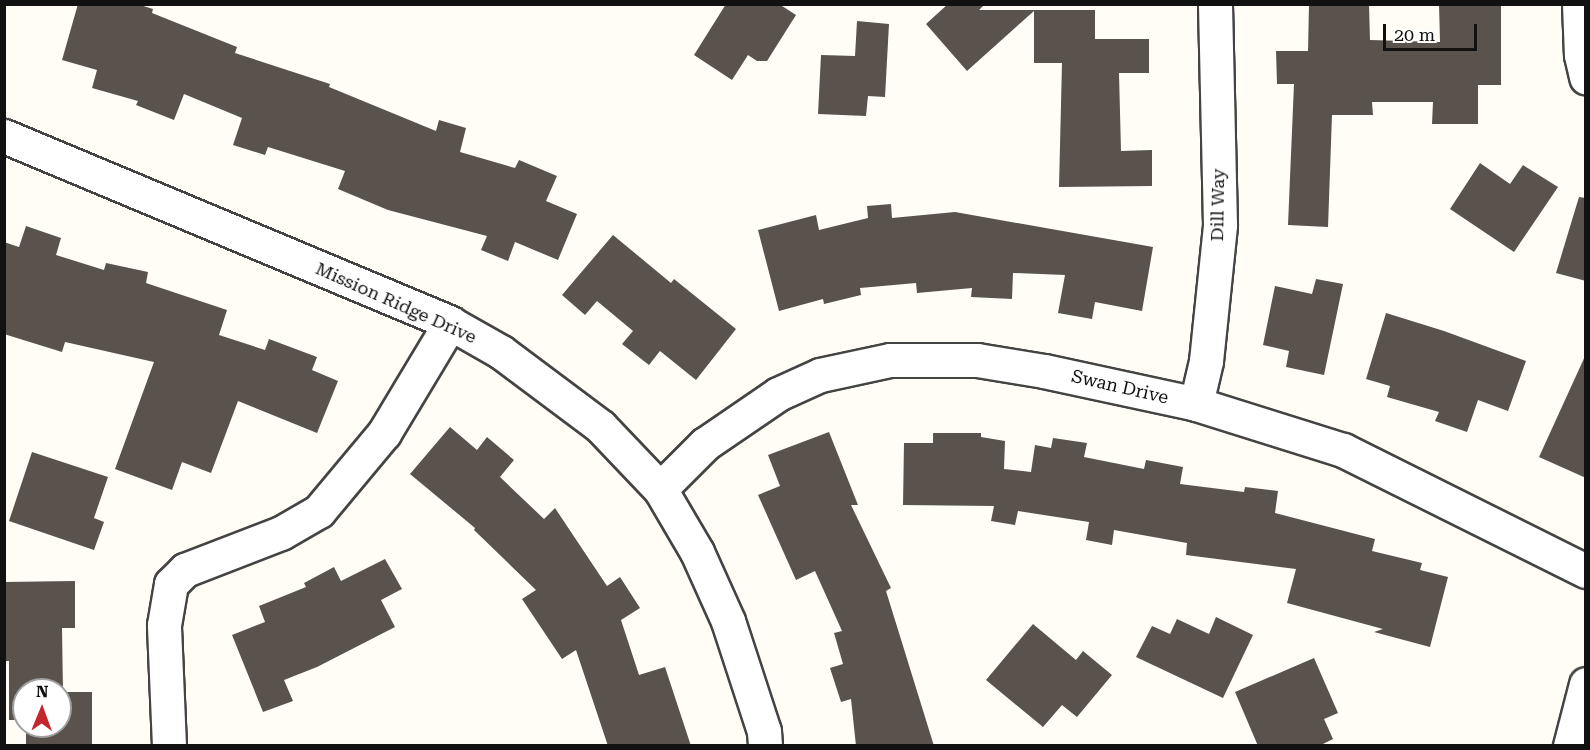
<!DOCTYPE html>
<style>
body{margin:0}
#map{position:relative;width:1590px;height:750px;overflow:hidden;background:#fffdf5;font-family:"Roboto Serif",serif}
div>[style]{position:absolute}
.building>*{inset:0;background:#5a524d}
.roads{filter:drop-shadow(2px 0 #444) drop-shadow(-2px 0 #444) drop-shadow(0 2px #444) drop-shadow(0 -2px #444)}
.minor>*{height:33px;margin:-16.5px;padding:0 16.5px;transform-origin:16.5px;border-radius:16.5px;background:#fff}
.tertiary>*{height:33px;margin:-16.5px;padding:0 16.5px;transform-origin:16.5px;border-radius:16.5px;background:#fff}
span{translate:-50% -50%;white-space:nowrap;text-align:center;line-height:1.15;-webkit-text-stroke:6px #fff;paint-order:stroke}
.street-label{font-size:18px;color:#111}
.frame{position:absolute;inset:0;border:6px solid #111;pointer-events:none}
.north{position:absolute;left:12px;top:678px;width:60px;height:60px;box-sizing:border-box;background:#fff;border:2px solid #a0a0a0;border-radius:50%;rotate:1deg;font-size:16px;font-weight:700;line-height:24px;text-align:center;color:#111}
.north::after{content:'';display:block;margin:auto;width:21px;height:27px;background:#c4262e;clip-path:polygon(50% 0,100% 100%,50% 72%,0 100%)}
.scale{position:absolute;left:1383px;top:24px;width:94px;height:27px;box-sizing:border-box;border:3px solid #111;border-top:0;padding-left:8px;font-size:18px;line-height:21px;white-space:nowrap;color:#111;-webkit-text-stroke:4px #fff;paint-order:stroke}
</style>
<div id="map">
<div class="building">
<i style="clip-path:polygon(78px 4px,137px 4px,153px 9px,152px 13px,237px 47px,235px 53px,330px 84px,329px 87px,436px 131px,439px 120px,466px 128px,460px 152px,515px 168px,519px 160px,557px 176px,546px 201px,577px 214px,558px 260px,515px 242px,508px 261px,481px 250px,487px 236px,388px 210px,338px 189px,345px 171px,268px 147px,265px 155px,233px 145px,242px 118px,184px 94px,174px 120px,136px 105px,138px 101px,92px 88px,97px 70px,62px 60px)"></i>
<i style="clip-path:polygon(726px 4px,779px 4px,796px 15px,767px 61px,757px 61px,748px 55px,732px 80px,694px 55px)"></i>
<i style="clip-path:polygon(948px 4px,985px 4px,979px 10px,1095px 10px,1095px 39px,1149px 39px,1149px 73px,1119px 73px,1121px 151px,1152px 150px,1152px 186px,1059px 187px,1062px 63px,1034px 63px,1034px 11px,967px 71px,926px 24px)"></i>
<i style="clip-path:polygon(1309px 4px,1369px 4px,1370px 40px,1440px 42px,1439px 4px,1501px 4px,1501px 85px,1478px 85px,1478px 124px,1432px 124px,1433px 102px,1372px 102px,1373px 115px,1332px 115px,1328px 227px,1288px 225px,1294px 84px,1277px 84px,1276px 51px,1308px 51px)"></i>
<i style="clip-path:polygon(857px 21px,889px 24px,885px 97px,868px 96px,866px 116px,818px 114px,821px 55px,855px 56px)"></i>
<i style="clip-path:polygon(1480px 163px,1510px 184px,1523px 165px,1558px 187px,1514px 252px,1450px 209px)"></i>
<i style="clip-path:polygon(1579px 197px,1586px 198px,1586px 281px,1556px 273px)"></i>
<i style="clip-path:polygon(891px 204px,892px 218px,955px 212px,1153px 247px,1142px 311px,1095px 302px,1092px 319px,1058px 313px,1065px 275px,1013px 273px,1012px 299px,971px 297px,972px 288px,917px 293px,916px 283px,860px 288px,861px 295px,824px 304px,823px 299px,779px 311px,758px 230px,816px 215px,819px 230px,868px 218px,867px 206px)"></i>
<i style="clip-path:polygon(26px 226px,61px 238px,56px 255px,104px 270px,106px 263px,148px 272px,146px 283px,227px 310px,219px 335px,265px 350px,269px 339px,317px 357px,312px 370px,338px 381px,317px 433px,238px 401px,211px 473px,182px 462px,172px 490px,115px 469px,154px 362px,65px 342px,62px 352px,4px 334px,4px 242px,19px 247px)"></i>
<i style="clip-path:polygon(613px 235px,671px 283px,674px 279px,736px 329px,696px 380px,660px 351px,649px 365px,622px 344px,633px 331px,597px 301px,585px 315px,562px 295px)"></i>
<i style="clip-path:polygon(1316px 279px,1343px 284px,1324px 375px,1286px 367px,1289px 351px,1263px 345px,1275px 286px,1312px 294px)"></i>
<i style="clip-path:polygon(1386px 313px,1444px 331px,1526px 361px,1508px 411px,1478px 400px,1467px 432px,1435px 421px,1439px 412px,1387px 397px,1390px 386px,1366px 379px)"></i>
<i style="clip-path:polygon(1586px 354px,1586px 478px,1539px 457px)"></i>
<i style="clip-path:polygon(450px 427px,477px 450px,487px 437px,514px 460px,500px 477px,544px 519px,555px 508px,607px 586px,620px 577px,640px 608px,621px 620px,639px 675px,665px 667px,691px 746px,608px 746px,576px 650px,562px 659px,522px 599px,536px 590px,474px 530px,475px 528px,410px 474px)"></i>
<i style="clip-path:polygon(829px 432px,858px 505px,851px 505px,891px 588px,886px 591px,934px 746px,856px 746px,851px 699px,841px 702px,830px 668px,843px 664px,834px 633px,842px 631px,815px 571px,796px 580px,758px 495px,780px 486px,768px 455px)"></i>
<i style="clip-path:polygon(933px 433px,981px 433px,981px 437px,1005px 441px,1004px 469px,1031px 472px,1035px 445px,1051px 448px,1053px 438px,1087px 443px,1084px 457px,1144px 469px,1146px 460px,1183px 467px,1180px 484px,1244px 492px,1245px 487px,1278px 491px,1275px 513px,1375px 539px,1372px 551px,1422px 563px,1420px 570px,1448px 577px,1430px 647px,1374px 632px,1383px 629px,1287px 603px,1296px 569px,1186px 555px,1187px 543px,1114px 530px,1112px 545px,1086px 540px,1089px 522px,1018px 511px,1015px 525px,991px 521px,994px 506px,903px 505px,904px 443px,933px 443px)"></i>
<i style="clip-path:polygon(32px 452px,108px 477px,94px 518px,104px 522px,94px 550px,9px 521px)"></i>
<i style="clip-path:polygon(385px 559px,402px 589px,381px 600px,395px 627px,317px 667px,284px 680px,293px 701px,263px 712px,232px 635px,265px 622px,259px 606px,306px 587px,304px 583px,334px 567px,341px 581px)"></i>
<i style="clip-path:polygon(75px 581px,75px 628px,62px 628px,63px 692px,92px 692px,92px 746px,26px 746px,26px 726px,60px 726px,60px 690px,24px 690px,24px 720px,9px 720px,9px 661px,4px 661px,4px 582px)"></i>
<i style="clip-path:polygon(1216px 617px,1253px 635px,1223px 698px,1136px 657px,1152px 626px,1170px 634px,1177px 619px,1209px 634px)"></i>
<i style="clip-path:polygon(1033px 624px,1076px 660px,1083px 651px,1112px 675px,1077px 717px,1062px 705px,1043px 727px,986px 680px)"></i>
<i style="clip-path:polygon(1314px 658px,1338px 713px,1324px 719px,1333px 739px,1319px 746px,1258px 746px,1235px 692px)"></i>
</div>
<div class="roads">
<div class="minor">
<i style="left:1579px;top:4px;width:51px;rotate:87.8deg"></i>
<i style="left:1581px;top:55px;width:23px;rotate:77deg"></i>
<i style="left:1196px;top:404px;width:44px;rotate:-76.9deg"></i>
<i style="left:1206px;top:361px;width:137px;rotate:-84.1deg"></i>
<i style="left:1220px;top:225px;width:221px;rotate:-91.3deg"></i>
<i style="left:660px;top:489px;width:64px;rotate:-45deg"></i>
<i style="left:705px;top:444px;width:88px;rotate:-34.4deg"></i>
<i style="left:778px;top:394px;width:46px;rotate:-24.3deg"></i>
<i style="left:820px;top:375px;width:72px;rotate:-12.1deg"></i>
<i style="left:890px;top:360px;width:87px"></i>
<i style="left:977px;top:360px;width:68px;rotate:9.3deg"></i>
<i style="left:1044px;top:371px;width:156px;rotate:12.2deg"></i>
<i style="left:1196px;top:404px;width:154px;rotate:17.4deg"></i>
<i style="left:1343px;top:450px;width:271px;rotate:26.5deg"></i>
<i style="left:169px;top:746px;width:121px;rotate:-92.4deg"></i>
<i style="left:164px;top:625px;width:42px;rotate:-80.3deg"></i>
<i style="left:171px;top:584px;width:20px;rotate:-45deg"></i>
<i style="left:185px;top:570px;width:103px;rotate:-21.1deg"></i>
<i style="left:281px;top:533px;width:44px;rotate:-30.1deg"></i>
<i style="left:319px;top:511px;width:102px;rotate:-50.2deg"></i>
<i style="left:384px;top:433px;width:128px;rotate:-59deg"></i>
<i style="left:1570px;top:746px;width:64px;rotate:-75.5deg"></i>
</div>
<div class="tertiary">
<i style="left:4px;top:136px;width:484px;rotate:22.7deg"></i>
<i style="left:450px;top:323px;width:59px;rotate:29.6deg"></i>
<i style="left:501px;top:352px;width:124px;rotate:36.8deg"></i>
<i style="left:600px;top:426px;width:87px;rotate:46.4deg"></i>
<i style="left:660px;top:489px;width:73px;rotate:59.6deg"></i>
<i style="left:697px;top:552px;width:76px;rotate:65.8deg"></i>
<i style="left:728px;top:621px;width:116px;rotate:71.9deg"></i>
<i style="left:764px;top:731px;width:15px;rotate:86deg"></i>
</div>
</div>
<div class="street-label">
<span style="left:1218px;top:205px;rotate:-89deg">Dill Way</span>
<span style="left:396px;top:303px;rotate:24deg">Mission Ridge Drive</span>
<span style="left:1120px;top:387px;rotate:13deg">Swan Drive</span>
</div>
<div class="frame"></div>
<div class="north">N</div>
<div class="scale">20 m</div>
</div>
